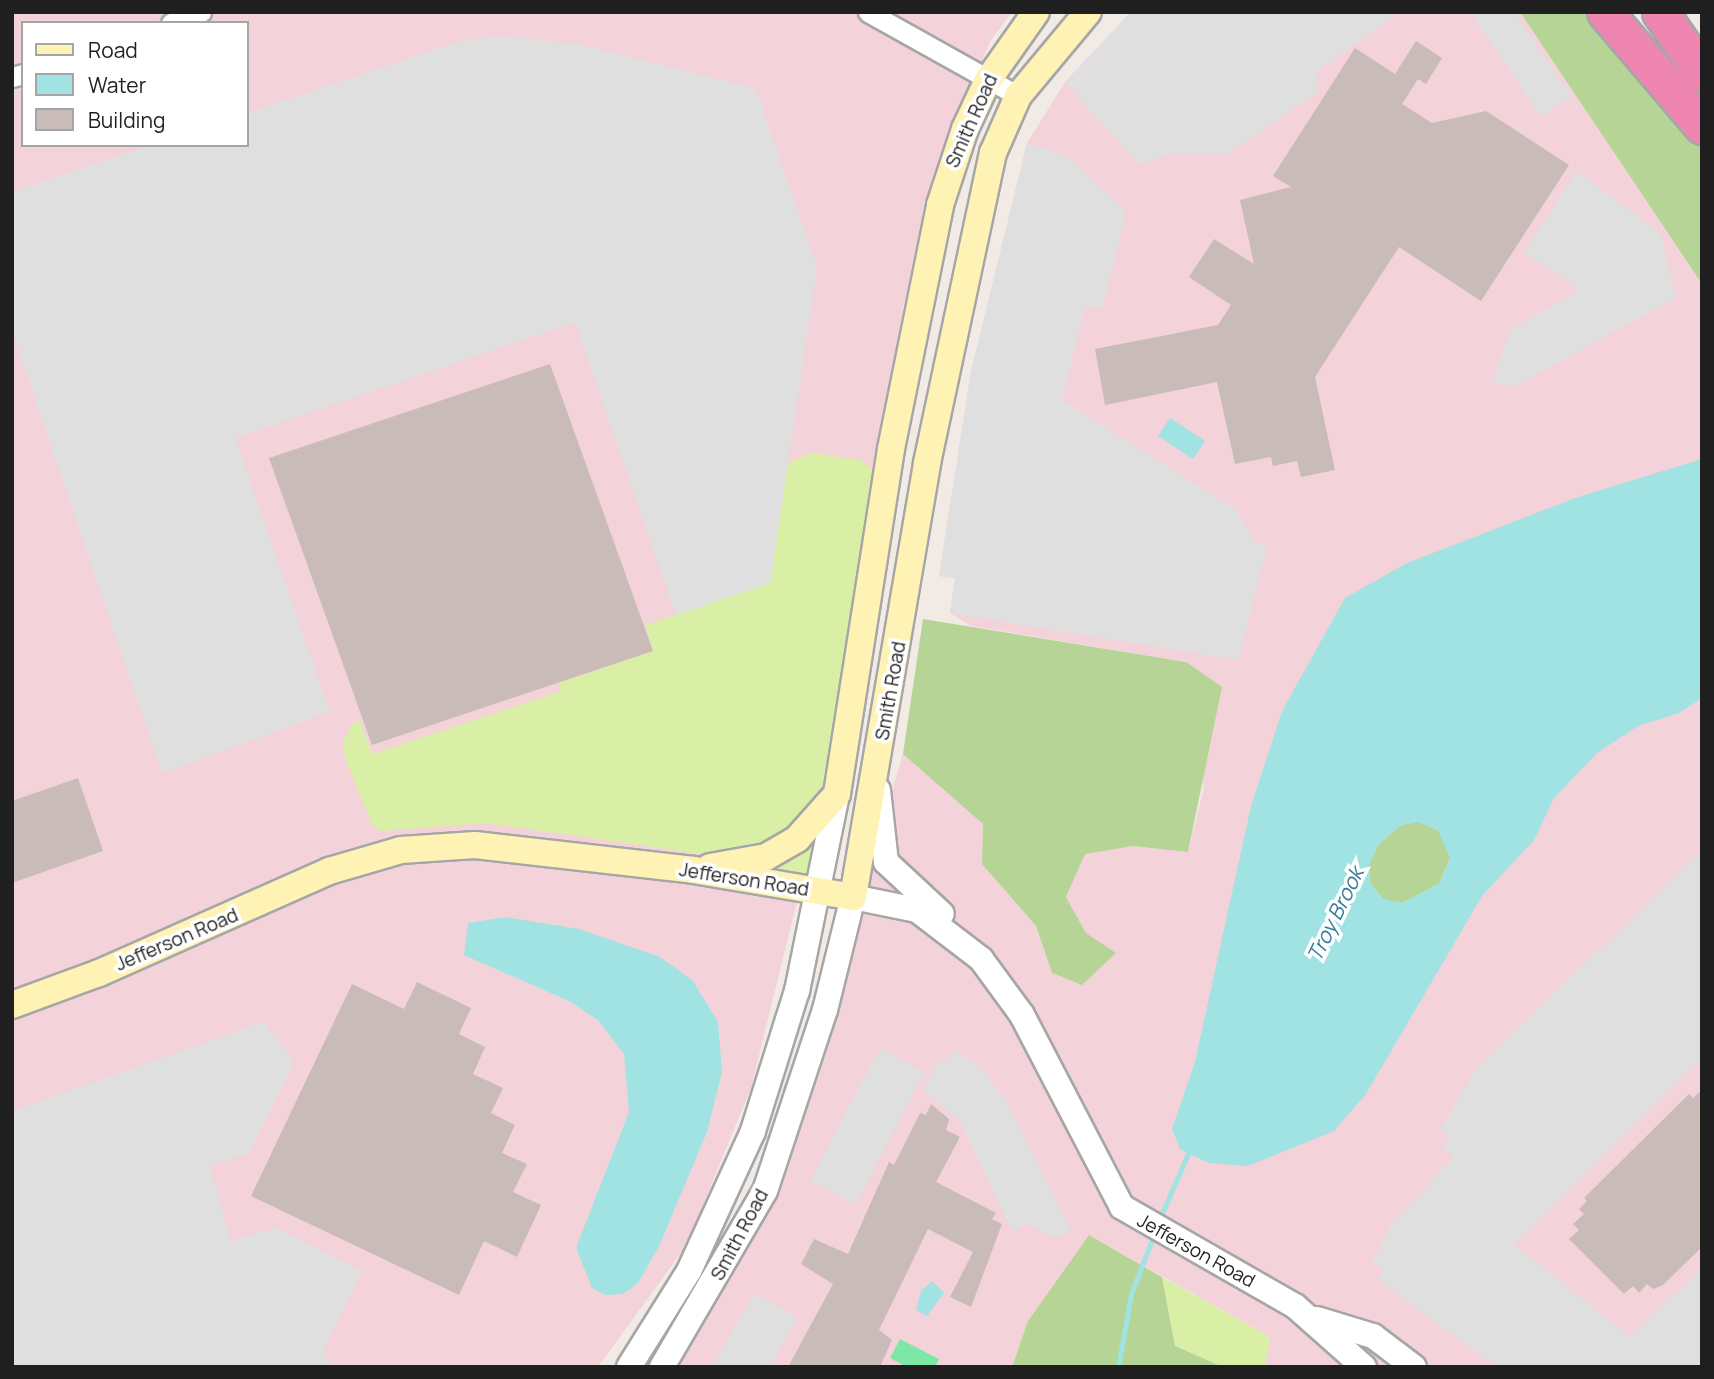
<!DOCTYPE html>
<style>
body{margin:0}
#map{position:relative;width:1714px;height:1379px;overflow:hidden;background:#f1eae5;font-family:Manrope,sans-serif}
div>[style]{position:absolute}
.commercial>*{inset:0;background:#f3d3d9}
.grass>*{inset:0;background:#daefa6}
.forest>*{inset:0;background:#b6d496}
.pitch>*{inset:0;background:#7ce7a6}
.parking>*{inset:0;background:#dfdfdf}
.water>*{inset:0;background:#a1e2e2}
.stream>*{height:5px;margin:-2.5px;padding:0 2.5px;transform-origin:2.5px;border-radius:2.5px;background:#a1e2e2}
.building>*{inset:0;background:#c9bbb8}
.roads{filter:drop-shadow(2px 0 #a6a6a6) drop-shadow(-2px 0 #a6a6a6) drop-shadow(0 2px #a6a6a6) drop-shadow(0 -2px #a6a6a6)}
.minor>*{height:19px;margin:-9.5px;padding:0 9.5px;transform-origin:9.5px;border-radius:9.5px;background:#fff}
.tertiary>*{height:24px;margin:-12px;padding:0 12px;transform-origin:12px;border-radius:12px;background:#fff}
.secondary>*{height:26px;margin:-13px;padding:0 13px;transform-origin:13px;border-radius:13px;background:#fff2b5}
.motorway>*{height:35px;margin:-17.5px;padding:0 17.5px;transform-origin:17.5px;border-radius:17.5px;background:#ef86b1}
span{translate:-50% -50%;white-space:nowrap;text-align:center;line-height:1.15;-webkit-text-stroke:7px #fff;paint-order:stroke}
.street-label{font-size:19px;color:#1f1f1f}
.water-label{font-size:21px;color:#387c97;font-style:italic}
.frame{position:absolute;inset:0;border:14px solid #1f1f1f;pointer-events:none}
.legend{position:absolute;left:21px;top:21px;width:228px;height:126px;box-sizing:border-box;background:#fff;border:2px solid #a5a5a5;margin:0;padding:9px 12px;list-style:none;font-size:21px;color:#1f1f1f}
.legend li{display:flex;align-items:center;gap:14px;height:35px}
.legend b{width:35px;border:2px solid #a5a5a5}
</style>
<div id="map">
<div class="commercial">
<i style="clip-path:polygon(evenodd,12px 12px,1012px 12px,991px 40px,962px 105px,903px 307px,828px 776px,751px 1088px,686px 1246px,598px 1367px,12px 1367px,12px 12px,23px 23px,247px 23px,247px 145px,23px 145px,23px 23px)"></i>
<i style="clip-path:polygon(1131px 12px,1520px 12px,1702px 284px,1702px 1367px,1265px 1367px,1270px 1337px,1089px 1235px,1028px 1321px,1012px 1367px,677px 1367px,744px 1255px,783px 1164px,903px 754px,983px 824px,982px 864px,1036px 926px,1052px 973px,1081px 984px,1115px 953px,1086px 933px,1066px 897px,1085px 853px,1133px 846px,1188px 852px,1204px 788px,1186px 662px,971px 626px,950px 613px,955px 578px,939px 576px,971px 372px,1027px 143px,1065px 82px)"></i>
</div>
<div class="grass">
<i style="clip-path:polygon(811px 453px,861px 460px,875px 472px,828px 776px,795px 825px,768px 843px,708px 855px,487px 823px,382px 831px,373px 827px,345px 758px,343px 742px,353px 723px,359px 720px,372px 754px,561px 691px,559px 683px,653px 651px,645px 625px,770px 583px,788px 463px)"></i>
<i style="clip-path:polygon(818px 830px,811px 874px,767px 867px)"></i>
<i style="clip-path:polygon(1162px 1277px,1270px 1337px,1265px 1367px,1223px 1367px,1175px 1346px)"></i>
</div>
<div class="forest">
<i style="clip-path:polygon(1520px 12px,1584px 12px,1702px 149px,1702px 284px)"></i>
<i style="clip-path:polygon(923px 619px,1186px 662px,1222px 687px,1188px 852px,1133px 846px,1085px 854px,1066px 897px,1086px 933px,1116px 953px,1082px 985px,1052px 973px,1036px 926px,982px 864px,983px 824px,903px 754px)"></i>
<i style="clip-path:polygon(1419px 822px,1438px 830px,1450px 858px,1439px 884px,1402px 903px,1383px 899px,1370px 882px,1369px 864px,1379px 844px,1401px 825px)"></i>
<i style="clip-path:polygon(1089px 1235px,1162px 1277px,1175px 1346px,1223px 1367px,1012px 1367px,1028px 1321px)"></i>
</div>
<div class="pitch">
<i style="clip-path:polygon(900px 1339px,939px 1359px,935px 1367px,907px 1367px,890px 1358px)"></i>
</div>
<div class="parking">
<i style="clip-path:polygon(1131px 12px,1401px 12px,1317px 71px,1319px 91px,1227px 154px,1177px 152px,1139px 164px,1065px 82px)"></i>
<i style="clip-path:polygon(1470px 12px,1513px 12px,1572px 96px,1541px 116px)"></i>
<i style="clip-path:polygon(496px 36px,576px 44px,756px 89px,817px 268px,770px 583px,676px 615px,575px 322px,235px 438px,330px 712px,162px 773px,12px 331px,12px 192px,151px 145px,247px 145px,247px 113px,457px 42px)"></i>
<i style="clip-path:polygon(1027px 143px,1067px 157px,1126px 211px,1103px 307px,1085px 307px,1062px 400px,1236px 510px,1254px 541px,1267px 546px,1238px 660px,950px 613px,955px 578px,939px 576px,971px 372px)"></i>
<i style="clip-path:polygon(1577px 171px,1661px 234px,1675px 298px,1513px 387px,1492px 382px,1510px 330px,1580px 290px,1524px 252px)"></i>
<i style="clip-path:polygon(1702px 850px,1702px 1059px,1514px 1245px,1630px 1337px,1702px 1268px,1702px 1367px,1497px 1367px,1378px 1280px,1384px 1268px,1372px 1263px,1393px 1221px,1454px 1158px,1443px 1146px,1450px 1137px,1439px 1131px,1476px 1069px)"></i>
<i style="clip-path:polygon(264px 1022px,294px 1062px,248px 1154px,209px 1165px,231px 1241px,277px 1228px,362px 1272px,324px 1348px,330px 1367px,12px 1367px,12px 1111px)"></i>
<i style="clip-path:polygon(880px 1048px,924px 1072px,856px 1205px,810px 1181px)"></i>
<i style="clip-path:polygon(954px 1049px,981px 1068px,1007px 1102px,1071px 1231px,1054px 1238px,1028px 1224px,1012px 1231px,960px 1121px,922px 1090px,940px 1059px,946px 1062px)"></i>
<i style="clip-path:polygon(755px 1293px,798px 1318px,775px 1357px,769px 1367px,711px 1367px)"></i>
</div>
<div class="water">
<i style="clip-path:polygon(1170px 418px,1205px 441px,1193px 459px,1158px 436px)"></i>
<i style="clip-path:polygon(evenodd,1702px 459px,1702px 698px,1679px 713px,1638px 726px,1597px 753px,1554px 798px,1534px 840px,1482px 896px,1366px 1094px,1334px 1131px,1248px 1166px,1209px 1163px,1180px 1149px,1172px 1129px,1195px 1062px,1251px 806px,1282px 711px,1345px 598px,1407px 563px,1578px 497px,1702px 459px,1419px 822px,1438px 830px,1450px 858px,1440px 883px,1402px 903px,1383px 899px,1370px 882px,1369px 864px,1379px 844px,1401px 825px,1419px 822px)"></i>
<i style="clip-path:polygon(505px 917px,579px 929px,660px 957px,693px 981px,718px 1022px,722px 1072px,707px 1132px,659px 1246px,638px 1283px,623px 1294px,605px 1295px,592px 1288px,576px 1248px,629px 1112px,624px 1054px,599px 1021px,569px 1001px,464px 955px,468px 923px)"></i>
<i style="clip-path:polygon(932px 1281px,944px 1293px,927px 1316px,916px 1310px,921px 1291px)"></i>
</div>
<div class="stream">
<i style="left:1159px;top:1220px;width:77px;rotate:-66.4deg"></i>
<i style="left:1118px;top:1367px;width:74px;rotate:-79.9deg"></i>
<i style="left:1131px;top:1294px;width:66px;rotate:-68.8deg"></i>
</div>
<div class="building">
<i style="clip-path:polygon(1416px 41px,1442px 58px,1426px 84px,1418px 79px,1402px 104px,1432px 123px,1486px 111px,1569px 165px,1481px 301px,1399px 247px,1315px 377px,1335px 470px,1301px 477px,1297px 461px,1273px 466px,1271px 457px,1235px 464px,1217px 382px,1105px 405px,1095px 349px,1218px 325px,1231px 305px,1189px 277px,1214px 239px,1254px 264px,1240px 200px,1291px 187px,1273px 176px,1355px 48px,1395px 74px)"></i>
<i style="clip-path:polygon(550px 364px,653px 651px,372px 745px,269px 458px)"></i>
<i style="clip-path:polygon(78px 778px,103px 851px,12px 883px,12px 801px)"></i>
<i style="clip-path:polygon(417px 982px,471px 1008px,459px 1034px,485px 1047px,473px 1074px,503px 1088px,491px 1113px,515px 1125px,502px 1153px,527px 1164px,513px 1192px,541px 1205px,517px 1257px,484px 1241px,459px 1295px,251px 1196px,352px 984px,404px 1009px)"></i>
<i style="clip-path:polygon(1702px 1090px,1702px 1247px,1663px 1285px,1653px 1289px,1647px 1284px,1639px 1293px,1633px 1286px,1624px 1294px,1569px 1239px,1579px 1230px,1573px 1224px,1584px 1214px,1579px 1209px,1587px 1201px,1584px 1198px,1689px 1094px,1693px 1098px)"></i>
<i style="clip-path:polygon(931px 1104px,949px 1119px,946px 1130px,960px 1137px,936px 1182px,996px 1213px,992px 1219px,1002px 1224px,971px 1307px,950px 1297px,973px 1252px,928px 1229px,879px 1330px,892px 1340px,880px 1367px,788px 1367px,833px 1284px,801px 1264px,814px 1239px,848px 1254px,889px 1162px,894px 1165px,920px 1113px,926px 1115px)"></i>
</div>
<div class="roads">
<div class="minor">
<i style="left:868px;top:12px;width:172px;rotate:29.2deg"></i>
<i style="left:171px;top:23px;width:32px;rotate:-20deg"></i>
<i style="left:12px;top:77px;width:11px;rotate:-15deg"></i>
</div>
<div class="tertiary">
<i style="left:878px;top:790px;width:72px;rotate:83.7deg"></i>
<i style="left:886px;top:862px;width:76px;rotate:42.9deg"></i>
<i style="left:1317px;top:1319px;width:59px;rotate:16.9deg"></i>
<i style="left:1373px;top:1336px;width:51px;rotate:37.1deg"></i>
<i style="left:629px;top:1367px;width:113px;rotate:-58deg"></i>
<i style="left:689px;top:1271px;width:154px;rotate:-65.4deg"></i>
<i style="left:753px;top:1131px;width:147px;rotate:-72.6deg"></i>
<i style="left:797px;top:991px;width:201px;rotate:-78.5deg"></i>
<i style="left:662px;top:1367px;width:204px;rotate:-59.7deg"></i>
<i style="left:765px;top:1191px;width:191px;rotate:-71.7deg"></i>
<i style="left:825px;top:1010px;width:116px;rotate:-76.1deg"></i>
<i style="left:853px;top:897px;width:65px;rotate:11.5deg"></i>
<i style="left:917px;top:910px;width:81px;rotate:37.4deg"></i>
<i style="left:981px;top:959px;width:69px;rotate:53.8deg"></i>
<i style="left:1022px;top:1015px;width:216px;rotate:62.5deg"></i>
<i style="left:1122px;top:1207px;width:199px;rotate:29.8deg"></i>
<i style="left:1295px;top:1306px;width:92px;rotate:41.5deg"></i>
</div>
<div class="secondary">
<i style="left:710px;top:867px;width:57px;rotate:-10.1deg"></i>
<i style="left:766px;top:857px;width:36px;rotate:-30deg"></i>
<i style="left:797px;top:839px;width:60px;rotate:-48.4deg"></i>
<i style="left:837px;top:794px;width:349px;rotate:-81.1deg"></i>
<i style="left:891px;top:449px;width:249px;rotate:-78.6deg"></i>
<i style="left:940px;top:205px;width:80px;rotate:-71.8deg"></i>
<i style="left:965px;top:129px;width:54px;rotate:-64.9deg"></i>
<i style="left:988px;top:80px;width:83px;rotate:-54.8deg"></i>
<i style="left:12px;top:1005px;width:93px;rotate:-20.2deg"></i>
<i style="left:99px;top:973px;width:252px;rotate:-23.9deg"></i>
<i style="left:329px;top:871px;width:75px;rotate:-16.3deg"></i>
<i style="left:401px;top:850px;width:74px;rotate:-3.9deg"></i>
<i style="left:475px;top:845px;width:220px;rotate:6.5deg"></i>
<i style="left:694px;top:870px;width:161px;rotate:9.6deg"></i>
<i style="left:853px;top:897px;width:440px;rotate:-80.3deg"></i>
<i style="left:927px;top:463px;width:317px;rotate:-78deg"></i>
<i style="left:993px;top:153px;width:62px;rotate:-66.3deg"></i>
<i style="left:1018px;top:96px;width:109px;rotate:-50.2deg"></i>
</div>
<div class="motorway">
<i style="left:1605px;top:12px;width:150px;rotate:49.6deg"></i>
<i style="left:1660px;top:12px;width:74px;rotate:55.5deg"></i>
</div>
</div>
<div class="street-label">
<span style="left:972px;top:121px;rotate:-66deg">Smith Road</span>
<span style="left:891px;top:691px;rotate:-80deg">Smith Road</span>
<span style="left:744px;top:880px;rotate:9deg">Jefferson Road</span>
<span style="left:177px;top:940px;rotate:-23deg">Jefferson Road</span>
<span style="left:740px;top:1235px;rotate:-62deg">Smith Road</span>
<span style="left:1196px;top:1251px;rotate:29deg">Jefferson Road</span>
</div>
<div class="water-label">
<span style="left:1335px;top:914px;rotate:-64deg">Troy Brook</span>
</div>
<div class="frame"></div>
<ul class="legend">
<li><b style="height:9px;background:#fff2b5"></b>Road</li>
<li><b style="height:19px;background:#a1e2e2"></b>Water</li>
<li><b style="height:19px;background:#c9bbb8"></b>Building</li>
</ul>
</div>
